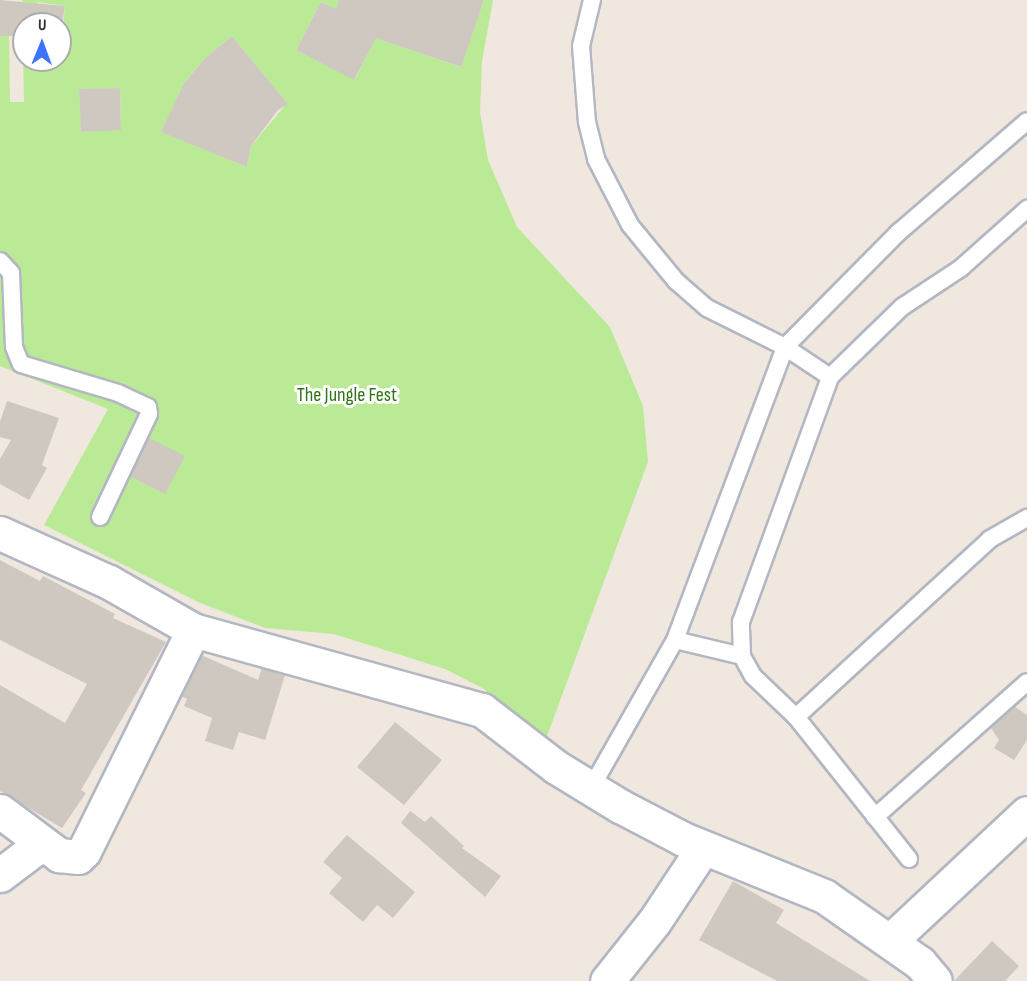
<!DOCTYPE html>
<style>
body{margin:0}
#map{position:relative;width:1027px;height:981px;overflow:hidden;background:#f0e7df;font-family:"Sofia Sans Condensed",sans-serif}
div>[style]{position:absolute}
.green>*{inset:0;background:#bbea97}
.building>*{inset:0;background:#cfc8c0}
.roads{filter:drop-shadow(2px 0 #b3b7c2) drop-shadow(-2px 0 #b3b7c2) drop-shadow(0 2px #b3b7c2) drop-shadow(0 -2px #b3b7c2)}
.lane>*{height:16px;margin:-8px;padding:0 8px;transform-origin:8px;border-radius:8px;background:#fff}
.street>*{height:33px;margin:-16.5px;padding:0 16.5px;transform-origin:16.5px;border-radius:16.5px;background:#fff}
span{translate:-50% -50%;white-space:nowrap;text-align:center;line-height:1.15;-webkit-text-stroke:6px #fff;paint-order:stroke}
.park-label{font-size:20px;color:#317314}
.north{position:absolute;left:12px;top:12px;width:60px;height:60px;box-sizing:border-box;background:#fff;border:2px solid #ababab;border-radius:50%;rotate:1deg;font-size:16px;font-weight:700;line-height:24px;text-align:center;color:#2d2d2d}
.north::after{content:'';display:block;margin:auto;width:21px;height:27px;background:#3d73ff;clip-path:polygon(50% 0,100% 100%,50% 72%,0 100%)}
</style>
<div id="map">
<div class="green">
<i style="clip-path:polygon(evenodd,22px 0,339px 0,399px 21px,392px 43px,460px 67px,484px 0,493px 0,482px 61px,480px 112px,488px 160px,517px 227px,610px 327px,643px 406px,648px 462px,543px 747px,521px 734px,484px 689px,445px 669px,334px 634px,265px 628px,198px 602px,44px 525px,108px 409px,0 366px,0 36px,9px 36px,10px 102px,24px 102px,22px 0,37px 2px,65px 6px,60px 60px,24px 60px,24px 24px,33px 24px,37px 2px,22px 0,321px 2px,379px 31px,355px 79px,296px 50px,321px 2px,22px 0,232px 36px,287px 103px,251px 146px,247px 167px,162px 132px,183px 85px,204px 59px,232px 36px,22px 0,120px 88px,121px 129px,82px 132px,79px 90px,120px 88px)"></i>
</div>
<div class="building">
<i style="clip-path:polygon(0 0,65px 6px,61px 33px,60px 24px,24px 24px,23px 36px,0 36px)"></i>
<i style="clip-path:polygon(339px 0,484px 0,461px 67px,376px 38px,354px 80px,296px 50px,321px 2px,336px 9px)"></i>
<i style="clip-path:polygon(232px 36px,288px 104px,278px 110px,251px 146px,247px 167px,161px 132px,183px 85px,204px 59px)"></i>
<i style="clip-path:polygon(120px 88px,121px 130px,81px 132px,79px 89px)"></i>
<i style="clip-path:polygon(7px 401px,59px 418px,42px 465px,47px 468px,29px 500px,0 484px,0 459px,11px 440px,0 437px,0 422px)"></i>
<i style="clip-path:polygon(149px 438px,185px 456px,165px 494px,131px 477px)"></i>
<i style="clip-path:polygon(0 560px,40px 581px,43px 576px,115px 614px,113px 618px,166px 642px,81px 790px,86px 793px,62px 828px,0 791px,0 685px,65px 723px,87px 684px,0 640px)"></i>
<i style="clip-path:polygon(201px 655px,258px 680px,262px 668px,285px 675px,265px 740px,239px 732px,233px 750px,205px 741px,212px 718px,184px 706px,187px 699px,181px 696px)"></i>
<i style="clip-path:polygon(1015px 707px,1027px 715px,1027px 740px,1014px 760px,994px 748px,999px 740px,991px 728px)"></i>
<i style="clip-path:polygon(395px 722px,442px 760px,404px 805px,357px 767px)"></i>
<i style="clip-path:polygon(410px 811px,425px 822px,431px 816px,464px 846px,462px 848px,501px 876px,485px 897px,401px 823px)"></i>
<i style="clip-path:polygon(347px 835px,415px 892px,393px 918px,377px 905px,363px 922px,329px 893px,342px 878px,323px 862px)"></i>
<i style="clip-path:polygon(733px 881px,784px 910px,776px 923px,870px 981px,777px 981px,699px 940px)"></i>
<i style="clip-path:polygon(992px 941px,1019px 966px,1005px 981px,954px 981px)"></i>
</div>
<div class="roads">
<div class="lane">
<i style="left:592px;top:0;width:47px;rotate:103.4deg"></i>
<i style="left:581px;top:46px;width:76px;rotate:85.5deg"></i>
<i style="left:587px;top:122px;width:38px;rotate:76deg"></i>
<i style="left:596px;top:159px;width:74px;rotate:62.7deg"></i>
<i style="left:630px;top:225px;width:72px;rotate:50.6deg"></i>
<i style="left:676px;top:281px;width:41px;rotate:41.1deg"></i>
<i style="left:707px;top:308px;width:87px;rotate:26.6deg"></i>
<i style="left:785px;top:347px;width:54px;rotate:33.7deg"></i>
<i style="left:0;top:261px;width:16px;rotate:47deg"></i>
<i style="left:11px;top:273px;width:74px;rotate:87.7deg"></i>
<i style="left:14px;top:347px;width:18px;rotate:68deg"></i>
<i style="left:21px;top:364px;width:101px;rotate:16.6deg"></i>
<i style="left:118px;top:393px;width:33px;rotate:25deg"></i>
<i style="left:148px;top:407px;width:7px;rotate:82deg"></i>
<i style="left:149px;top:414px;width:114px;rotate:115.4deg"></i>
<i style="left:675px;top:640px;width:69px;rotate:13.4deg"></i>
<i style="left:796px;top:717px;width:263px;rotate:-42.5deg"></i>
<i style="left:990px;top:539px;width:43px;rotate:-29.6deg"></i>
<i style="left:591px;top:788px;width:170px;rotate:-60.4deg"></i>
<i style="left:675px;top:640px;width:313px;rotate:-69.4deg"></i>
<i style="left:785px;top:347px;width:162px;rotate:-45.3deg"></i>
<i style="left:899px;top:232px;width:169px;rotate:-40.9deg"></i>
<i style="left:875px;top:817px;width:203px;rotate:-41.6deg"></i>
<i style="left:909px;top:859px;width:181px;rotate:-128.5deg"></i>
<i style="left:796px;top:717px;width:59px;rotate:-136.4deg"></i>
<i style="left:753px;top:676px;width:23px;rotate:-119deg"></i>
<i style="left:742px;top:656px;width:34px;rotate:-92deg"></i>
<i style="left:741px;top:622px;width:261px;rotate:-70deg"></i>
<i style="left:830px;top:377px;width:100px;rotate:-44.2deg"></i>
<i style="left:902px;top:307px;width:71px;rotate:-33.5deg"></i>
<i style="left:961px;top:268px;width:89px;rotate:-41.8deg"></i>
</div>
<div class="street">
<i style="left:0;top:533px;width:120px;rotate:24.2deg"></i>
<i style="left:109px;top:582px;width:97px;rotate:29.7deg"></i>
<i style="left:193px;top:630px;width:300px;rotate:15.5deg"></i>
<i style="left:482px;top:710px;width:93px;rotate:37.6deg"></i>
<i style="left:556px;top:767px;width:75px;rotate:31.4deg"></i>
<i style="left:620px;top:806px;width:71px;rotate:27.6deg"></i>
<i style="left:683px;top:839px;width:152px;rotate:22deg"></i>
<i style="left:824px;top:896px;width:117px;rotate:34.9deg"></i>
<i style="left:920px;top:963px;width:23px;rotate:50deg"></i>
<i style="left:0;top:811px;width:74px;rotate:36.7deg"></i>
<i style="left:59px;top:855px;width:19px;rotate:6deg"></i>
<i style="left:78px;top:857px;width:8px;rotate:-45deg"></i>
<i style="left:84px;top:851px;width:246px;rotate:-63.7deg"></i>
<i style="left:0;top:875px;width:51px;rotate:-37.1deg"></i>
<i style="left:890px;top:941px;width:187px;rotate:-43.1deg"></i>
<i style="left:607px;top:981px;width:75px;rotate:-51.5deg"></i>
<i style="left:654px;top:922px;width:89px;rotate:-56.5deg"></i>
</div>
</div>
<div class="park-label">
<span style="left:347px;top:395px">The Jungle Fest</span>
</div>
<div class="north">U</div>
</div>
